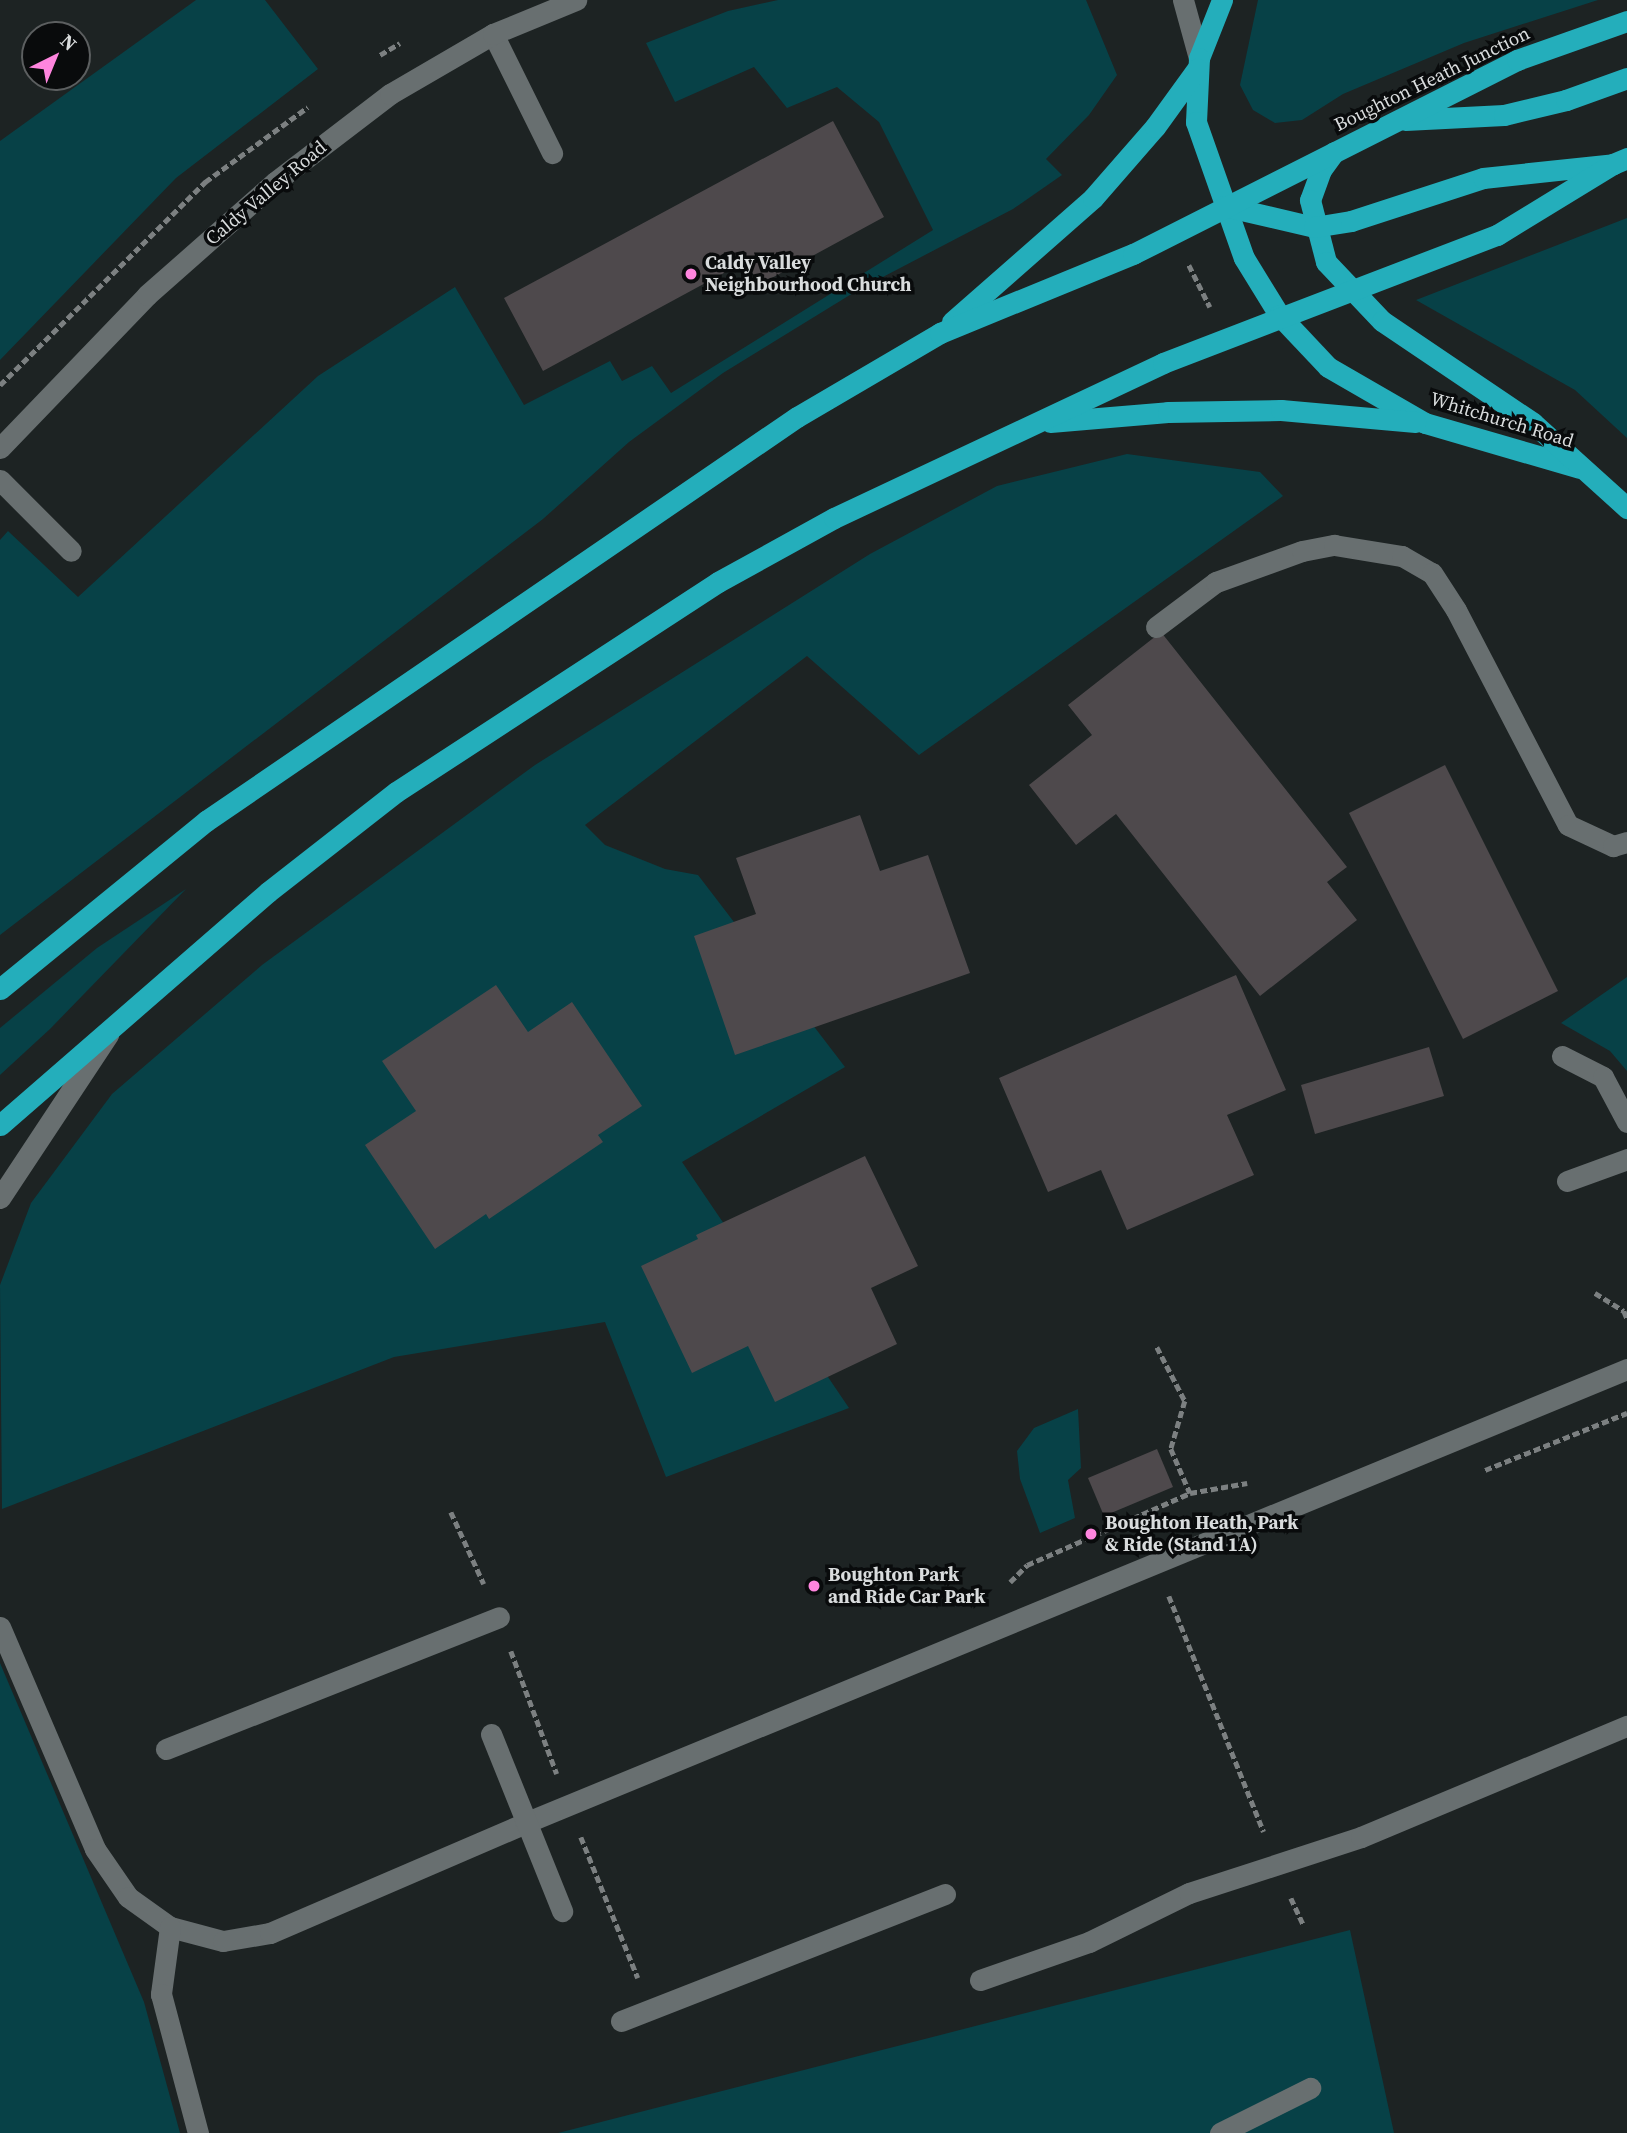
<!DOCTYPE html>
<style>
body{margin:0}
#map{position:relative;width:1627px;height:2133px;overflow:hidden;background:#1d2323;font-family:"Source Serif 4",serif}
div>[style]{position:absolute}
.green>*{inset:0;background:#074147}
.building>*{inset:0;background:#4e494c}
.path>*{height:4.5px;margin-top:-2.25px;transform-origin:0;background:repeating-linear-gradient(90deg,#7c8081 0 7px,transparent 0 10.5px)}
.minor>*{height:21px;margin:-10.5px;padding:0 10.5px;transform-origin:10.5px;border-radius:10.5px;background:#686f70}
.highway>*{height:21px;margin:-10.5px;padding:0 10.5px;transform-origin:10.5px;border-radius:10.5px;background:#24aebb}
.dots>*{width:19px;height:19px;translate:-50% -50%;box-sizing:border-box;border:4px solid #090b0c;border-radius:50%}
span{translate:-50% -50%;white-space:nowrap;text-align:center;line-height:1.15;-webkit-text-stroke:7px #090b0c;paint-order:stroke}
.street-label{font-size:19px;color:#d9dcdd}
.poi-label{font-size:19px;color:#d9dcdd;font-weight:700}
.left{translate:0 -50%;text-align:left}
.north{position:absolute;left:21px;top:21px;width:70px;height:70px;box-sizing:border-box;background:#090b0c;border:2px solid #5c5f60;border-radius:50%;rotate:43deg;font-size:19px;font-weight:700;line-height:28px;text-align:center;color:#d9dcdd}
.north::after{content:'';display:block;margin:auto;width:24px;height:32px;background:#ff85de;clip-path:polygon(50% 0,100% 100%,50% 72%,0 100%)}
</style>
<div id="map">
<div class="green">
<i style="clip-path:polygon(196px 0,265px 0,318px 69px,176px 178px,0 360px,0 141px)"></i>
<i style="clip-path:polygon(778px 0,1086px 0,1117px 75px,1089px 115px,1046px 159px,1062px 175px,1013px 209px,858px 290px,723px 373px,629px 442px,543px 519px,0 935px,0 540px,8px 531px,78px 597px,318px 376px,455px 287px,524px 405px,610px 361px,622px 381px,652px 366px,671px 393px,933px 230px,879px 122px,837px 87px,787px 108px,754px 67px,675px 102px,646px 43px,728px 11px)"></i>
<i style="clip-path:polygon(1258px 0,1598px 0,1464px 43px,1343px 94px,1302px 120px,1275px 123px,1253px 110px,1240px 85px)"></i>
<i style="clip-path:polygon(1627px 218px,1627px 438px,1575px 390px,1416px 300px)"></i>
<i style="clip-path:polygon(1127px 454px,1260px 472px,1283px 496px,919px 755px,807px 656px,585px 825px,605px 845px,665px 869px,698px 875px,845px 1067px,682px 1162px,849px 1408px,666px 1477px,605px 1322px,394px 1357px,2px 1509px,0 1285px,31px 1203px,112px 1094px,262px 965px,535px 765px,870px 554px,997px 486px)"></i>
<i style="clip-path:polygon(186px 889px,50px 1029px,0 1075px,0 1028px,97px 948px)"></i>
<i style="clip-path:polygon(1627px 977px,1627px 1071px,1610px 1051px,1561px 1023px)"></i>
<i style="clip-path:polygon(1078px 1409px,1081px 1468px,1068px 1480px,1075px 1518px,1040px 1533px,1020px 1479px,1017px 1451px,1034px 1428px)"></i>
<i style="clip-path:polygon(0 1663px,144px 2002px,180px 2133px,0 2133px)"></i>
<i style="clip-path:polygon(1350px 1930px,1394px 2133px,558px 2133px)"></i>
</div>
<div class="building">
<i style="clip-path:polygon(833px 121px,884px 217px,759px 285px,746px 261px,543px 371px,504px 298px)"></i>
<i style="clip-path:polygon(1161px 632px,1347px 867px,1327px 882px,1357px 920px,1260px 996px,1116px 814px,1076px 845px,1029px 785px,1092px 735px,1068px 705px)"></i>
<i style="clip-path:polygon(1445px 765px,1558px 991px,1463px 1039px,1349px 813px)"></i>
<i style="clip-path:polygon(860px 815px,880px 871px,928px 855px,970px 973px,735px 1055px,694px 936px,756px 914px,736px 858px)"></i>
<i style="clip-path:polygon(1236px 975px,1286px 1090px,1227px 1115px,1254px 1175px,1127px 1230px,1101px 1170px,1048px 1192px,999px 1078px)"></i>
<i style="clip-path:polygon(496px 985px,528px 1032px,572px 1002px,642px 1106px,598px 1135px,603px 1142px,489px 1219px,486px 1214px,435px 1249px,365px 1145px,416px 1111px,382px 1061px)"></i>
<i style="clip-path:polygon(1429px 1047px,1444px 1096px,1315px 1134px,1301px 1085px)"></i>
<i style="clip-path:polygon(865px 1156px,918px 1266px,871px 1288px,897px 1344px,775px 1402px,748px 1346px,692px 1373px,641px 1266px,698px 1239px,696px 1235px)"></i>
<i style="clip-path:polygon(1157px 1449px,1173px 1487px,1104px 1516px,1088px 1478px)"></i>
</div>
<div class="path">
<i style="left:380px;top:55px;width:23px;rotate:-31deg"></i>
<i style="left:1189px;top:265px;width:47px;rotate:63.4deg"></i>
<i style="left:0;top:385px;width:289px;rotate:-44.7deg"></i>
<i style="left:205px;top:182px;width:127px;rotate:-36.1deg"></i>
<i style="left:1595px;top:1293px;width:34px;rotate:32deg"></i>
<i style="left:1624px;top:1311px;width:8px;rotate:67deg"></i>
<i style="left:1157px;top:1347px;width:61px;rotate:62.6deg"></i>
<i style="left:1185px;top:1401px;width:50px;rotate:106.3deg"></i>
<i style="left:1171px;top:1449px;width:48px;rotate:66.6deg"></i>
<i style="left:1485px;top:1470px;width:153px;rotate:-21.9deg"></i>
<i style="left:451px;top:1512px;width:79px;rotate:65.4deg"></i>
<i style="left:1010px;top:1582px;width:24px;rotate:-45deg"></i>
<i style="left:1027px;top:1565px;width:178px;rotate:-23.8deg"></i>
<i style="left:1190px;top:1493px;width:58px;rotate:-10deg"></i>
<i style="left:1169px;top:1596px;width:254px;rotate:68.1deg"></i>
<i style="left:511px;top:1651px;width:131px;rotate:69.5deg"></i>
<i style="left:581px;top:1837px;width:152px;rotate:68deg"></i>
<i style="left:1291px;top:1898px;width:31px;rotate:65deg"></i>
</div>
<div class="minor">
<i style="left:1183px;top:0;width:60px;rotate:74.6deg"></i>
<i style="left:493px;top:34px;width:133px;rotate:63.6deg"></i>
<i style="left:0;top:448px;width:212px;rotate:-46.1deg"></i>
<i style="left:147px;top:295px;width:171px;rotate:-41.4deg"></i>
<i style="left:275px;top:182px;width:145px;rotate:-37.4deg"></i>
<i style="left:390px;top:94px;width:119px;rotate:-30.2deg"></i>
<i style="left:493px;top:34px;width:90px;rotate:-22.3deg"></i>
<i style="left:0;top:480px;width:100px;rotate:45deg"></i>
<i style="left:1156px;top:627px;width:75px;rotate:-36.9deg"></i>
<i style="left:1216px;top:582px;width:91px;rotate:-19.8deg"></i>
<i style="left:1302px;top:551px;width:33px;rotate:-11deg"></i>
<i style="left:1334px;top:545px;width:69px;rotate:9.2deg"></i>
<i style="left:1402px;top:556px;width:34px;rotate:30deg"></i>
<i style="left:1432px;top:573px;width:44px;rotate:57deg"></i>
<i style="left:1456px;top:610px;width:242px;rotate:62.5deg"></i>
<i style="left:1568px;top:825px;width:50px;rotate:25deg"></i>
<i style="left:1613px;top:846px;width:15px;rotate:-16deg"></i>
<i style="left:1562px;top:1056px;width:46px;rotate:27.1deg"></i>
<i style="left:1603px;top:1077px;width:51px;rotate:61.9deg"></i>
<i style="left:1567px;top:1181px;width:64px;rotate:-20.1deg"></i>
<i style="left:0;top:1198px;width:196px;rotate:-56.5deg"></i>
<i style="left:0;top:1627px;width:241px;rotate:66.8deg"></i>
<i style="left:95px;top:1849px;width:58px;rotate:55.5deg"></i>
<i style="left:128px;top:1897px;width:52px;rotate:35.5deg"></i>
<i style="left:170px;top:1927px;width:55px;rotate:14.8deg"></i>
<i style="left:223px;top:1941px;width:48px;rotate:-9.7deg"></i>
<i style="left:270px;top:1933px;width:278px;rotate:-23.3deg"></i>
<i style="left:525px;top:1823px;width:1192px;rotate:-22.39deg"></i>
<i style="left:491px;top:1734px;width:191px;rotate:68.1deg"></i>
<i style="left:166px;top:1749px;width:358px;rotate:-21.6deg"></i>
<i style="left:170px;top:1927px;width:68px;rotate:97.7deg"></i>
<i style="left:161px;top:1994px;width:144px;rotate:75.1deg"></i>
<i style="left:980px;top:1980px;width:115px;rotate:-19.2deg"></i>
<i style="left:1089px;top:1942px;width:111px;rotate:-26.1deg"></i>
<i style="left:1189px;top:1893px;width:181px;rotate:-18deg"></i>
<i style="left:1361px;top:1837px;width:288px;rotate:-22.7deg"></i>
<i style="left:621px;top:2021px;width:348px;rotate:-21.4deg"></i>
<i style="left:1220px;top:2133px;width:101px;rotate:-26.6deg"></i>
</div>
<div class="highway">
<i style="left:1222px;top:0;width:62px;rotate:111.6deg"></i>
<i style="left:1199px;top:58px;width:64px;rotate:92.7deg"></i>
<i style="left:1196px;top:122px;width:144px;rotate:70.6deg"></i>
<i style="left:1244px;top:258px;width:67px;rotate:58.4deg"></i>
<i style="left:1279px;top:315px;width:71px;rotate:46.7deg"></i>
<i style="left:1328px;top:367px;width:112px;rotate:30deg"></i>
<i style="left:1425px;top:423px;width:161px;rotate:16.2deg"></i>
<i style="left:1405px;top:120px;width:99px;rotate:-2.9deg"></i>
<i style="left:1504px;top:115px;width:64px;rotate:-13.6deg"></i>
<i style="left:1566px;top:100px;width:65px;rotate:-19.8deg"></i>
<i style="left:1334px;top:152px;width:22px;rotate:126deg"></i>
<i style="left:1321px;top:170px;width:32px;rotate:110deg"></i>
<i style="left:1310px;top:200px;width:64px;rotate:75.5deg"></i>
<i style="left:1326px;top:262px;width:81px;rotate:46.5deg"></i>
<i style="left:1382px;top:321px;width:182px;rotate:34deg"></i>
<i style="left:1533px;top:423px;width:127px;rotate:42.1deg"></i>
<i style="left:1224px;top:206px;width:92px;rotate:13.1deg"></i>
<i style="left:1314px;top:227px;width:37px;rotate:-9deg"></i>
<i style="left:1351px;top:221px;width:139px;rotate:-18deg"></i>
<i style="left:1483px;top:178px;width:131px;rotate:-6.1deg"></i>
<i style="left:1613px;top:164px;width:15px;rotate:-23deg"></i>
<i style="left:952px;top:322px;width:188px;rotate:-41.3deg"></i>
<i style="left:1093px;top:198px;width:94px;rotate:-48.9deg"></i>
<i style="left:1155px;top:127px;width:72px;rotate:-54.1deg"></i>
<i style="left:1050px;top:422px;width:118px;rotate:-4.8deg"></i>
<i style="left:1168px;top:412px;width:113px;rotate:-1deg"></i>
<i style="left:1281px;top:410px;width:135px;rotate:5.1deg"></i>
<i style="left:0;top:989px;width:266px;rotate:-39.2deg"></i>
<i style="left:206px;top:821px;width:716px;rotate:-34.36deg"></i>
<i style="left:797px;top:417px;width:166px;rotate:-30.4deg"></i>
<i style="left:940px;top:333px;width:209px;rotate:-22.3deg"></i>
<i style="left:1133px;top:254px;width:430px;rotate:-26.8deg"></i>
<i style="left:1517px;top:60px;width:117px;rotate:-19.5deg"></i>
<i style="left:0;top:1125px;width:355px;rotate:-41deg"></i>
<i style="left:268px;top:892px;width:162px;rotate:-38deg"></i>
<i style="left:396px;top:792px;width:384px;rotate:-33.1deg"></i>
<i style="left:718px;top:582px;width:132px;rotate:-28.9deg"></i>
<i style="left:834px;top:518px;width:364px;rotate:-25.2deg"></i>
<i style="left:1163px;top:363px;width:358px;rotate:-21deg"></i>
<i style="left:1497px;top:235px;width:136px;rotate:-31.5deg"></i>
</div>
<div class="dots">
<i style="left:691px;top:274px;background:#ff85de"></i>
<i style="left:1091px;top:1534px;background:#ff85de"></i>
<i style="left:814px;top:1586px;background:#ff85de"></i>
</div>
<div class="street-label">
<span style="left:1432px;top:79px;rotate:-26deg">Boughton Heath Junction</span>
<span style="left:266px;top:193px;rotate:-40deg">Caldy Valley Road</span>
<span style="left:1502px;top:420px;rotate:17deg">Whitchurch Road</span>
</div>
<div class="poi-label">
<span class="left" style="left:705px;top:274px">Caldy Valley<br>Neighbourhood Church</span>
<span class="left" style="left:1105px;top:1534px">Boughton Heath, Park<br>&amp; Ride (Stand 1A)</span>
<span class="left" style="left:828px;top:1586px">Boughton Park<br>and Ride Car Park</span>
</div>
<div class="north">N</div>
</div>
